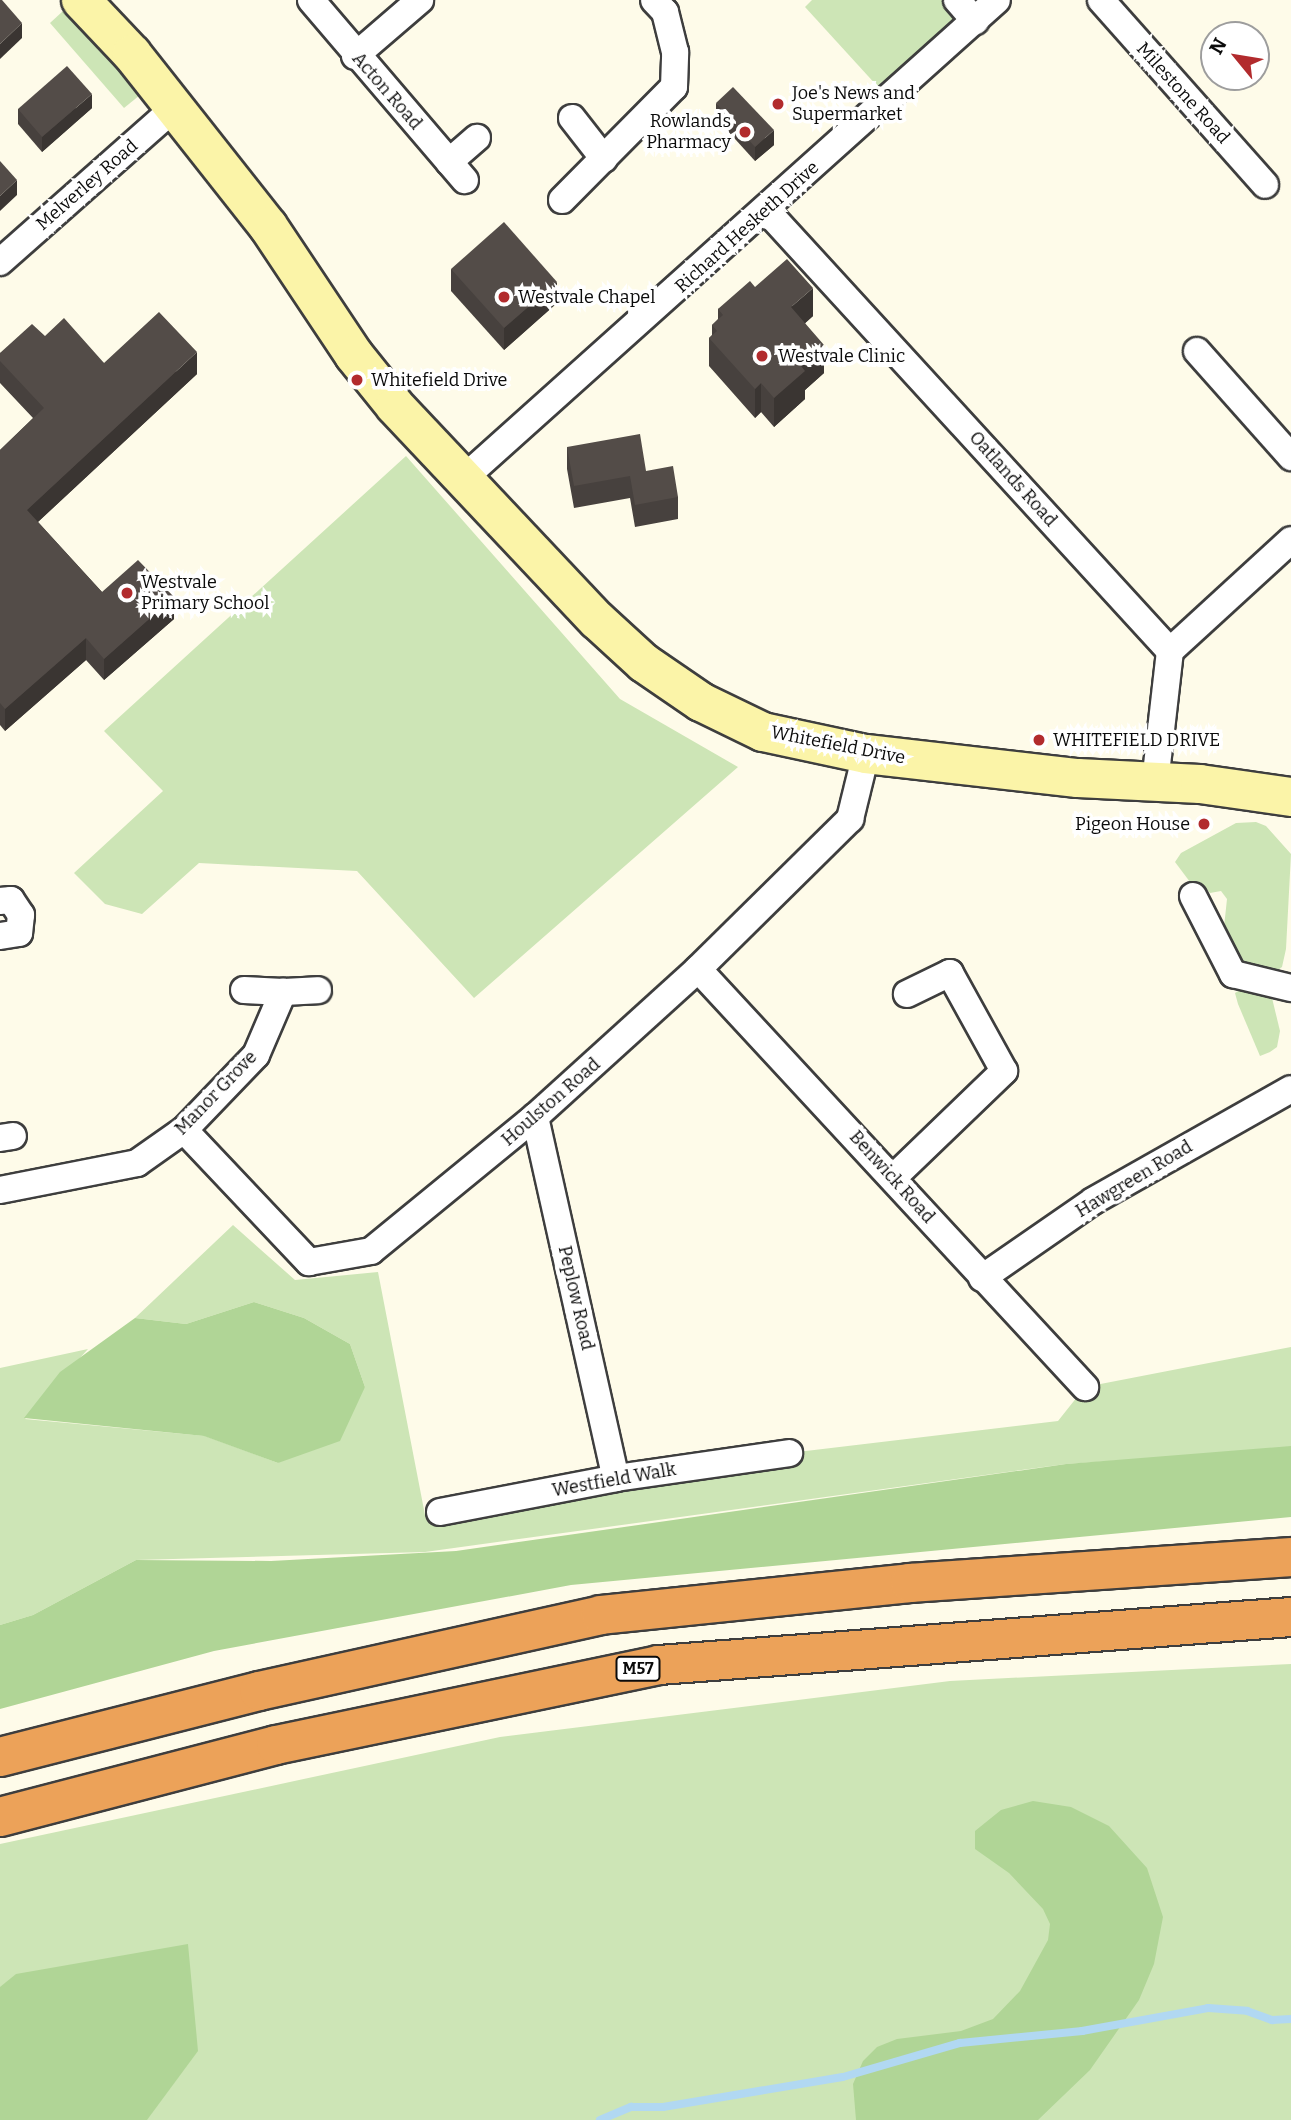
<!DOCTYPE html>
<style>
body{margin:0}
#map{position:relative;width:1291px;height:2120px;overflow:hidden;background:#fefbe9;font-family:Bitter,serif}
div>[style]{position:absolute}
.green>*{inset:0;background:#cde5b6}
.forest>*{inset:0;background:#b0d596}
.stream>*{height:8px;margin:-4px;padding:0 4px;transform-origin:4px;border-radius:4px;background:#b1d8f2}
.roads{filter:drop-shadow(2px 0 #3e3e3e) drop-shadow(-2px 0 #3e3e3e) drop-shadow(0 2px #3e3e3e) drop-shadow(0 -2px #3e3e3e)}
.minor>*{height:26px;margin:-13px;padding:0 13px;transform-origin:13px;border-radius:13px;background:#fff}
.secondary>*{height:38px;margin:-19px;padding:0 19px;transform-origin:19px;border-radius:19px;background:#fbf4a8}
.motorway>*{height:38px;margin:-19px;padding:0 19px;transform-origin:19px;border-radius:19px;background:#eca259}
.wall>*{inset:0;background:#47413e}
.shaded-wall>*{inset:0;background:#3a3532}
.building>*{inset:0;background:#534c48}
.dots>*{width:19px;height:19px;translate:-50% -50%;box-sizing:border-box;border:4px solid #fff;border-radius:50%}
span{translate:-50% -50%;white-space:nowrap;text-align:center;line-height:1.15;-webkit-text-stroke:7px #fff;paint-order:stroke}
.shield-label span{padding:2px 5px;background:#fff;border:2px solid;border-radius:5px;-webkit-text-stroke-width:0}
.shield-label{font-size:16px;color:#0b0b0b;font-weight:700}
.street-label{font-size:18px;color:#0b0b0b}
.poi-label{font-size:18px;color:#0b0b0b}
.left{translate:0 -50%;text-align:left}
.right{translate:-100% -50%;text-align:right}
.north{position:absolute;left:1200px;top:21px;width:70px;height:70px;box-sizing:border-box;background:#fff;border:2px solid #9d9d9d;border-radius:50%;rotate:300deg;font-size:19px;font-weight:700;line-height:28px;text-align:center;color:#0b0b0b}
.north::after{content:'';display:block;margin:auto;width:24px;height:32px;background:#b22b2d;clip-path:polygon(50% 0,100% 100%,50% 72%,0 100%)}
</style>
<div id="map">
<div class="green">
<i style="clip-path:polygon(812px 0,957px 0,975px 21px,889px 99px,805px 7px)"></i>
<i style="clip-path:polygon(63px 11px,114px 57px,140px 95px,124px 108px,50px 23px)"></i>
<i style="clip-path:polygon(406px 456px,620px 699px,738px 767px,474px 998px,357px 871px,199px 863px,142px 914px,105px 904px,74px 873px,163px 791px,104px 731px)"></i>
<i style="clip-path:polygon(1256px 822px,1266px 826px,1291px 854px,1286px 949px,1282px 967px,1271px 975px,1244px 963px,1224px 927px,1227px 899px,1221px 891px,1210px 893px,1200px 882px,1193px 886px,1175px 862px,1181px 853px,1236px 823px)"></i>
<i style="clip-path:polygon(1240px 990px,1272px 998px,1280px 1031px,1277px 1047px,1270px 1052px,1260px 1056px,1238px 1004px,1235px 993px)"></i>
<i style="clip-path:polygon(233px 1225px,295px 1280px,378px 1272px,425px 1515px,789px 1453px,1058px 1421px,1085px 1387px,1291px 1347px,1291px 1449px,1066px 1464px,425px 1552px,136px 1560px,33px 1615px,0 1625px,0 1368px,88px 1349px,25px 1419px,205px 1436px,278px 1463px,365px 1387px,350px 1344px,304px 1318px,254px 1302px,186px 1324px,135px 1318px)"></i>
<i style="clip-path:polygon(1291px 1664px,1291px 2120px,0 2120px,0 1844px,500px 1737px,950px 1681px)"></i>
</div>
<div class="forest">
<i style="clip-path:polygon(254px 1302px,304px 1318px,350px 1344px,365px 1387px,340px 1441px,278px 1463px,204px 1436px,24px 1418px,60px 1372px,135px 1318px,186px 1324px)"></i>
<i style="clip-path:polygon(1291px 1446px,1291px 1517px,571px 1585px,214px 1651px,0 1709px,0 1625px,33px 1615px,136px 1560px,271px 1561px,456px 1551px,1066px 1464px)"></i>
<i style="clip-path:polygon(1033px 1801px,1071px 1807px,1109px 1826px,1147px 1868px,1163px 1917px,1154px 1964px,1139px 2000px,1090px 2070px,1038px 2120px,856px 2120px,853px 2084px,863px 2061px,877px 2047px,897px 2039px,961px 2031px,993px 2019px,1020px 1991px,1048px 1940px,1050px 1924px,1043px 1909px,1009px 1873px,975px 1849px,975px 1831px,1001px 1810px)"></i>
<i style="clip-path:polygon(188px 1944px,198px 2051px,147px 2120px,0 2120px,0 1987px,16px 1974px)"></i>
</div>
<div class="stream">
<i style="left:600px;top:2120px;width:34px;rotate:-23deg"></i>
<i style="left:631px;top:2107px;width:32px"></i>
<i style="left:663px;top:2107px;width:182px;rotate:-9.5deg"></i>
<i style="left:843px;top:2077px;width:122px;rotate:-16.2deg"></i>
<i style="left:960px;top:2043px;width:123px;rotate:-5.6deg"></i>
<i style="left:1082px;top:2031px;width:128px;rotate:-10.3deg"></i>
<i style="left:1208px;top:2008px;width:39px;rotate:4deg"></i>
<i style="left:1247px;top:2011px;width:27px;rotate:20deg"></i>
<i style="left:1272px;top:2020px;width:19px;rotate:-3deg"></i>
</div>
<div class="roads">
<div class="minor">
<i style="left:311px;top:0;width:237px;rotate:49.5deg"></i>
<i style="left:957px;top:0;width:28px;rotate:49deg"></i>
<i style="left:1101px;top:0;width:247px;rotate:48.4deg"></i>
<i style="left:355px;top:56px;width:86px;rotate:-40.7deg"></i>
<i style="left:572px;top:118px;width:52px;rotate:52deg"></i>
<i style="left:449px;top:162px;width:37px;rotate:-41deg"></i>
<i style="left:562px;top:200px;width:159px;rotate:-45.3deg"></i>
<i style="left:674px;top:87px;width:35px;rotate:-88deg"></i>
<i style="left:675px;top:52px;width:41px;rotate:-104deg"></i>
<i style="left:665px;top:12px;width:16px;rotate:-133deg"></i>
<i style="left:766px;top:210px;width:598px;rotate:47.51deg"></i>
<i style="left:1170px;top:651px;width:132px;rotate:96.5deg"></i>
<i style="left:0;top:262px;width:232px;rotate:-41.5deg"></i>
<i style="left:1197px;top:351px;width:142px;rotate:48.4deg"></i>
<i style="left:463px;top:479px;width:717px;rotate:-41.89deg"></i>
<i style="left:1170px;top:651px;width:164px;rotate:-42.5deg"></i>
<i style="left:1193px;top:896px;width:88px;rotate:62.9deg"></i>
<i style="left:1233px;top:974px;width:60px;rotate:13.6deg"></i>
<i style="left:0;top:901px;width:11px;rotate:-5deg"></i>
<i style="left:11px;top:900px;width:18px;rotate:56deg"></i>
<i style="left:21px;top:915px;width:18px;rotate:96deg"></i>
<i style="left:19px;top:933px;width:19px;rotate:171deg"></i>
<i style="left:698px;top:969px;width:570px;rotate:47.21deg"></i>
<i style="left:283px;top:992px;width:35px;rotate:-3deg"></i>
<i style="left:535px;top:1117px;width:370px;rotate:77.4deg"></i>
<i style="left:184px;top:1130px;width:182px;rotate:46.6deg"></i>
<i style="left:309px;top:1262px;width:63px;rotate:-10.1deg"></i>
<i style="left:371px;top:1251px;width:212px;rotate:-39.3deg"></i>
<i style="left:535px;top:1117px;width:220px;rotate:-42.2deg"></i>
<i style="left:698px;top:969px;width:214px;rotate:-44.6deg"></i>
<i style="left:850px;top:819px;width:67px;rotate:-76.2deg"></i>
<i style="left:0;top:1138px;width:13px;rotate:-9deg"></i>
<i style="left:894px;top:1177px;width:153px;rotate:-43.9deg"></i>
<i style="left:1004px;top:1071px;width:112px;rotate:-118.9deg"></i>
<i style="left:950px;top:973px;width:48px;rotate:154deg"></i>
<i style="left:0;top:1190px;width:140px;rotate:-11.1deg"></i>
<i style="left:137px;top:1163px;width:57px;rotate:-35.1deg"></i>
<i style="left:184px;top:1130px;width:104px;rotate:-46.2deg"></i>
<i style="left:256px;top:1055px;width:69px;rotate:-66.8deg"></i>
<i style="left:283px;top:992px;width:39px;rotate:-177deg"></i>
<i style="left:982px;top:1278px;width:135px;rotate:-34.7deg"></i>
<i style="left:1093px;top:1201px;width:227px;rotate:-29.5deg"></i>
<i style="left:440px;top:1512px;width:179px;rotate:-10.9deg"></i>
<i style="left:616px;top:1478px;width:175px;rotate:-8.2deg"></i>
</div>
<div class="secondary">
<i style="left:81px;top:0;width:74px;rotate:46.6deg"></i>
<i style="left:132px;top:54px;width:219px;rotate:51.7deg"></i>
<i style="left:268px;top:226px;width:155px;rotate:56.3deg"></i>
<i style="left:354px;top:355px;width:65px;rotate:51.2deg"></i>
<i style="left:395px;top:406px;width:294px;rotate:46.7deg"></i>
<i style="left:597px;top:620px;width:64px;rotate:42.5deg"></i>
<i style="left:644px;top:663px;width:69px;rotate:34.4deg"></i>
<i style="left:701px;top:702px;width:69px;rotate:25.8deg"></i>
<i style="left:763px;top:732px;width:105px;rotate:12.1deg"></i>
<i style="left:866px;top:754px;width:213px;rotate:6.5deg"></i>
<i style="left:1078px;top:778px;width:122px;rotate:2.8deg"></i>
<i style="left:1200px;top:784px;width:92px;rotate:8.1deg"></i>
</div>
<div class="motorway">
<i style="left:0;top:1757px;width:267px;rotate:-14.3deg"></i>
<i style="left:259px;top:1691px;width:350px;rotate:-12.5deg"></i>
<i style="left:601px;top:1615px;width:311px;rotate:-5.9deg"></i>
<i style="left:910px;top:1583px;width:382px;rotate:-3.9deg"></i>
<i style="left:0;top:1817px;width:285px;rotate:-14.6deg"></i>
<i style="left:276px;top:1745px;width:391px;rotate:-11.8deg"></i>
<i style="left:659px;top:1665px;width:634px;rotate:-4.34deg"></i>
</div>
</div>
<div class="wall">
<i style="clip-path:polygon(716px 103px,774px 145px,755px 161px,716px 118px)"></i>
<i style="clip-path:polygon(92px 108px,42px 152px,18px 124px,18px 109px)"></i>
<i style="clip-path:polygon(451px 269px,557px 303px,504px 350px,451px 291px)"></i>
<i style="clip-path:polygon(755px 287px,813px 316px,805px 323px,824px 373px,805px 390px,805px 399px,774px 427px,761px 412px,755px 418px,709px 366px,709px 338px,712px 335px,712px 325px,718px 319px,718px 309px)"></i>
<i style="clip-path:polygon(45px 336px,104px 363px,197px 374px,38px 522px,102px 592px,174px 619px,104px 680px,86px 660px,5px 731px,0 725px,0 450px,33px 418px,0 383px,0 353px)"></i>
<i style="clip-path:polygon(567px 447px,646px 471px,678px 497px,678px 519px,635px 527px,630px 498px,574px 508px,567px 469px)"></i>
</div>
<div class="shaded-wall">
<i style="clip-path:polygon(22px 23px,22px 38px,0 59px,0 44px)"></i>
<i style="clip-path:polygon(92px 94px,92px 108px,42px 152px,42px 137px)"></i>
<i style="clip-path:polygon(774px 130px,774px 145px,755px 161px,755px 147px)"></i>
<i style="clip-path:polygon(17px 180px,17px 195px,0 211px,0 196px)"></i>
<i style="clip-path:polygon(557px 282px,557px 303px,504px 350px,504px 328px)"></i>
<i style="clip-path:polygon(813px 288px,813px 316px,791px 336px,791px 307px)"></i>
<i style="clip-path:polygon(824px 345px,824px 373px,805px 390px,805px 399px,774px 427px,774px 398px,801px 366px)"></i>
<i style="clip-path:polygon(197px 352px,197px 374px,27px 532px,27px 510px)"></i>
<i style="clip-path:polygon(761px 383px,761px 412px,755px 418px,755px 389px)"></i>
<i style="clip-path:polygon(174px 597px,174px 619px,104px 680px,104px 659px)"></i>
<i style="clip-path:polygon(86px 638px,86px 660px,5px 731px,5px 709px)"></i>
</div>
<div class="building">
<i style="clip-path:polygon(0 0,2px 0,22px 23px,0 44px)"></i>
<i style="clip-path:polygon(67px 66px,92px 94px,42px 137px,18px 109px)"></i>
<i style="clip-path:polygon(733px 87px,774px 130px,755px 147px,716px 103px)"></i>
<i style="clip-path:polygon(0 161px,17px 180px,0 196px)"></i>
<i style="clip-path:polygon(504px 222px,557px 282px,504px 328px,451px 269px)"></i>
<i style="clip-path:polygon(787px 259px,813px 288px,791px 307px,824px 345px,801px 366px,805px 371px,774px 398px,761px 383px,755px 389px,709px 338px,717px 331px,712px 325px,723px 315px,718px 309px,750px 281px,755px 287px)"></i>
<i style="clip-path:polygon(159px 312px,197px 352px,27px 510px,102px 592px,138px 560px,174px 597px,104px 659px,86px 638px,5px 709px,0 703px,0 450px,44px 408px,0 361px,0 353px,32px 324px,45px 336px,64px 318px,104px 363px)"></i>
<i style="clip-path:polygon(640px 434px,646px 471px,673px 466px,678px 497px,635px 505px,630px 476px,574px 486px,567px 447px)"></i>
</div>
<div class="dots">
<i style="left:778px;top:104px;background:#b22b2d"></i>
<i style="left:745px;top:132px;background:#b22b2d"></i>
<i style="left:504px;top:297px;background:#b22b2d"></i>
<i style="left:762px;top:356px;background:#b22b2d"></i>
<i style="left:357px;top:380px;background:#b22b2d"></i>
<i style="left:127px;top:593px;background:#b22b2d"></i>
<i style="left:1039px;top:740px;background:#b22b2d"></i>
<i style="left:1204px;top:824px;background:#b22b2d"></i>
</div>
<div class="shield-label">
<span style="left:638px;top:1669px">M57</span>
</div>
<div class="street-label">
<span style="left:387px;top:91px;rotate:49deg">Acton Road</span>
<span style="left:1183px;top:93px;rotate:48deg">Milestone Road</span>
<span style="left:87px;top:185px;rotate:-41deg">Melverley Road</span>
<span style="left:747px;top:227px;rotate:-42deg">Richard Hesketh Drive</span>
<span style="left:1013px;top:479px;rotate:48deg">Oatlands Road</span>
<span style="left:838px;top:745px;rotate:11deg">Whitefield Drive</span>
<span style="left:216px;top:1093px;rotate:-46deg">Manor Grove</span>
<span style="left:551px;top:1102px;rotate:-41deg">Houlston Road</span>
<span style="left:892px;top:1177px;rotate:48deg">Benwick Road</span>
<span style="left:1134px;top:1179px;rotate:-31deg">Hawgreen Road</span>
<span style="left:576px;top:1298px;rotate:77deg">Peplow Road</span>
<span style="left:614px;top:1480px;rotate:-10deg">Westfield Walk</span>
</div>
<div class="poi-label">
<span class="left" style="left:792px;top:104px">Joe's News and<br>Supermarket</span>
<span class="right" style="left:731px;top:132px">Rowlands<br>Pharmacy</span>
<span class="left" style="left:518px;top:297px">Westvale Chapel</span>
<span class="left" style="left:778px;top:356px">Westvale Clinic</span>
<span class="left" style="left:371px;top:380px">Whitefield Drive</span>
<span class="left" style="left:141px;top:593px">Westvale<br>Primary School</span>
<span class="left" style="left:1053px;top:740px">WHITEFIELD DRIVE</span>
<span class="right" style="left:1190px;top:824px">Pigeon House</span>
</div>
<div class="north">N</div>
</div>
